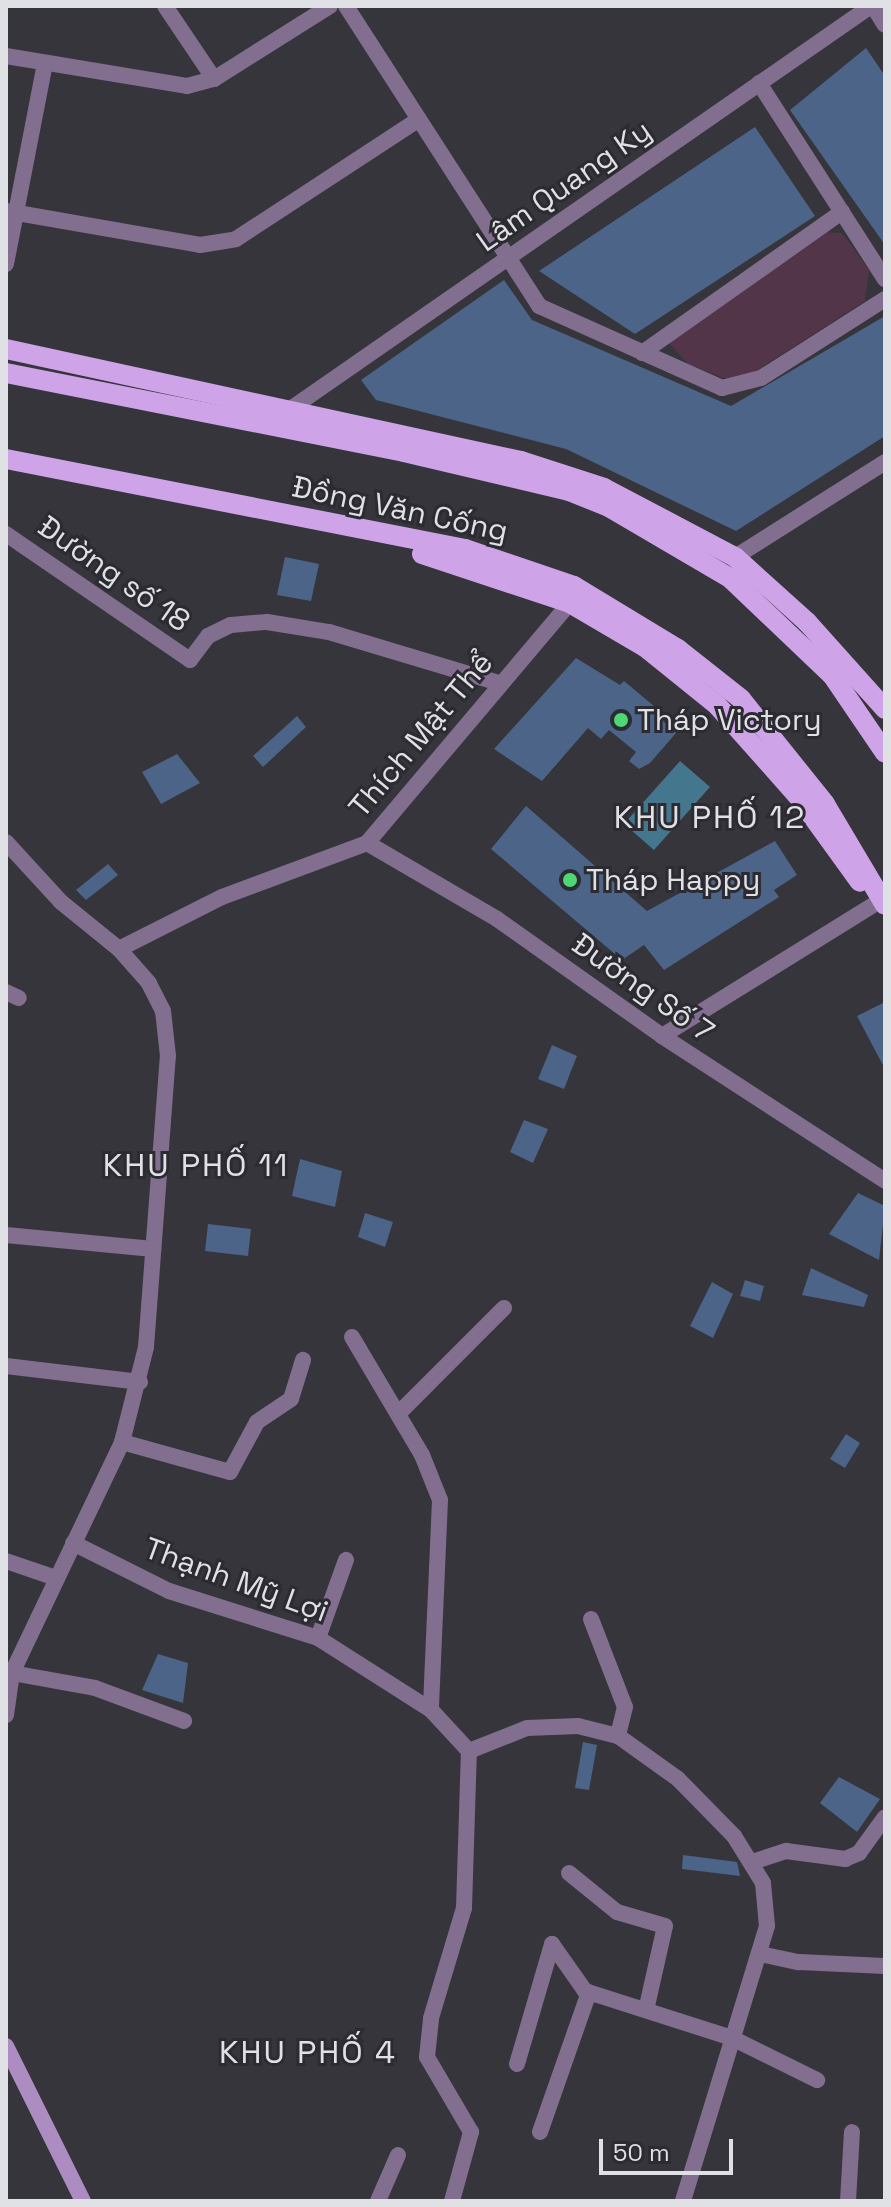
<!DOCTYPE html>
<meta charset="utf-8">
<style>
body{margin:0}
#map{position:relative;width:891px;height:2207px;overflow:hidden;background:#35353b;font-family:"Space Grotesk",sans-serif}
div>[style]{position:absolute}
.green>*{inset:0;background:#53354a}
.water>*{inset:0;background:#44768e}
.building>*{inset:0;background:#4b6488}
.minor>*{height:16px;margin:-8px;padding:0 8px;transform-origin:8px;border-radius:8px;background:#826e8f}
.tertiary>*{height:16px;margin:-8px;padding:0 8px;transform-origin:8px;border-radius:8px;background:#826e8f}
.secondary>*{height:16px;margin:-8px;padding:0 8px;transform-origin:8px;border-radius:8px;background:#ad8cc2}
.primary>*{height:20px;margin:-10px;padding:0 10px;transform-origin:10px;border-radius:10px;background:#cea3e8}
.dots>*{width:22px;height:22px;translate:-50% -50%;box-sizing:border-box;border:4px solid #2b2b31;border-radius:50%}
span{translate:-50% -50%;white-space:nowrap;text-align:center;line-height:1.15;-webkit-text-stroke:6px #2b2b31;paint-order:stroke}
.street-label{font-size:30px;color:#e0e1e4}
.poi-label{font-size:30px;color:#e0e1e4}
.left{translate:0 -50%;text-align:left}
.neighbourhood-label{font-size:32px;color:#e0e1e4;letter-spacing:2px}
.frame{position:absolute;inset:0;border:8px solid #e0e1e4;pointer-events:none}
.scale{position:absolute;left:599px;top:2139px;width:134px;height:36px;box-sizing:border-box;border:4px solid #e0e1e4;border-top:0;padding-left:10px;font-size:24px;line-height:28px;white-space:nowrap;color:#e0e1e4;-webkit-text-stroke:6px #2b2b31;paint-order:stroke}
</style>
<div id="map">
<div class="green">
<i style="clip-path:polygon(825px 232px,842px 233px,869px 270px,865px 301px,737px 383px,688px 364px,668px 342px)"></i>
</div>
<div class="water">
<i style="clip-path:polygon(680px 761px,710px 787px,654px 850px,624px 824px)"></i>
</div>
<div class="building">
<i style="clip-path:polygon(866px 48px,885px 76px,885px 245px,790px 110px)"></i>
<i style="clip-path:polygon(755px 127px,815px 216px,635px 334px,539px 271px)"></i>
<i style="clip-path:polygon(504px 280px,532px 320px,731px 406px,885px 316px,885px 436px,736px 531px,566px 449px,376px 400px,361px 380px)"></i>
<i style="clip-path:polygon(285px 557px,319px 564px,311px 601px,277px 595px)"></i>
<i style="clip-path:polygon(576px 658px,620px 685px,624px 681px,667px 717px,663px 721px,676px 733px,650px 763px,639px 769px,629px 761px,636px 752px,609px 730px,601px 739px,588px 728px,542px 781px,494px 749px)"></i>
<i style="clip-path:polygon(297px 716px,306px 727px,263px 767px,253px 756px)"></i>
<i style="clip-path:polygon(177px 754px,200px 783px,161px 804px,142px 772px)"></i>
<i style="clip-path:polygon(526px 806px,647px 911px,775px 841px,797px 875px,774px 890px,779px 897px,664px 970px,644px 945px,622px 960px,491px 849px)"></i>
<i style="clip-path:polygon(108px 864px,118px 875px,86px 900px,76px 890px)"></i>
<i style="clip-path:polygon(885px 1002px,885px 1069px,857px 1016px)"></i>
<i style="clip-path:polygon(552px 1045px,577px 1056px,564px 1089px,538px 1079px)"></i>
<i style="clip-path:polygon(524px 1120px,548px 1129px,533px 1163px,510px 1152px)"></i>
<i style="clip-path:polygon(300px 1159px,342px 1171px,335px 1207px,292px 1196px)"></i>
<i style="clip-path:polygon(858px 1193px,885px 1206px,879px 1260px,829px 1234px)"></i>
<i style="clip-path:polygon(365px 1213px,393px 1222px,385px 1247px,358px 1237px)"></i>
<i style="clip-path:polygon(208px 1224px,251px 1229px,248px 1256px,205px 1251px)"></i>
<i style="clip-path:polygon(811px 1268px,868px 1295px,864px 1307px,802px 1295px)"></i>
<i style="clip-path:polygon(745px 1280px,764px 1286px,760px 1301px,740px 1296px)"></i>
<i style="clip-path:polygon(712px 1282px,733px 1294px,713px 1338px,690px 1326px)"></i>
<i style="clip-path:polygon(846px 1434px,860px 1443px,845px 1468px,830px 1459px)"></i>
<i style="clip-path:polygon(158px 1654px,188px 1663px,183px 1703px,142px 1690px)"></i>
<i style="clip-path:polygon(583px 1742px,597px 1745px,589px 1790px,575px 1788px)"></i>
<i style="clip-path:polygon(839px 1777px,880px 1799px,857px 1832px,820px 1803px)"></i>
<i style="clip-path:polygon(683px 1855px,737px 1862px,740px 1876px,682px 1869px)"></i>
</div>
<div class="minor">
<i style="left:165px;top:6px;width:88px;rotate:56.1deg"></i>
<i style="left:346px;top:6px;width:357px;rotate:57.2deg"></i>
<i style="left:539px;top:306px;width:201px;rotate:24.1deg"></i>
<i style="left:722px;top:388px;width:40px;rotate:-14.4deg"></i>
<i style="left:761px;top:378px;width:147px;rotate:-32.5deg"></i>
<i style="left:873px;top:6px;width:22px;rotate:58deg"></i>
<i style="left:6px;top:56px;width:183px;rotate:9.4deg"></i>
<i style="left:187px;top:86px;width:28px;rotate:-15deg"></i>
<i style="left:214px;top:79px;width:137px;rotate:-32.2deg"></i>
<i style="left:759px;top:83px;width:233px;rotate:57.3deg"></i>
<i style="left:6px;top:211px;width:197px;rotate:9.9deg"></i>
<i style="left:200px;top:245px;width:36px;rotate:-9deg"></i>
<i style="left:236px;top:239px;width:215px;rotate:-33.2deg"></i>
<i style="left:6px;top:264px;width:204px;rotate:-79deg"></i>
<i style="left:642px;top:353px;width:245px;rotate:-35.2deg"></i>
<i style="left:289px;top:410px;width:708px;rotate:-34.77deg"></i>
<i style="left:6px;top:534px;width:223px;rotate:34.4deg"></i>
<i style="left:190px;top:660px;width:30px;rotate:-53deg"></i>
<i style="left:208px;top:636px;width:25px;rotate:-26deg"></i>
<i style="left:231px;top:625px;width:36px;rotate:-5deg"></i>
<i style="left:267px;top:622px;width:63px;rotate:9.2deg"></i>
<i style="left:329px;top:632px;width:177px;rotate:16.7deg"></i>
<i style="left:735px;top:557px;width:178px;rotate:-32.3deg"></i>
<i style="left:367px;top:843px;width:314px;rotate:-49.8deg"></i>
<i style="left:6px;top:992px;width:14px;rotate:25deg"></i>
<i style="left:662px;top:1036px;width:266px;rotate:33deg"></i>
<i style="left:6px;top:1235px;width:148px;rotate:5.4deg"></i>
<i style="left:352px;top:1337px;width:137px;rotate:59.3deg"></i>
<i style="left:422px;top:1455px;width:48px;rotate:68.2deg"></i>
<i style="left:440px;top:1500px;width:210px;rotate:92.5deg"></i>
<i style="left:6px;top:1366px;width:135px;rotate:6.8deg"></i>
<i style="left:398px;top:1414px;width:150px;rotate:-45deg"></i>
<i style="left:122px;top:1442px;width:112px;rotate:15.5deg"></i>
<i style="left:230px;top:1472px;width:57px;rotate:-61.6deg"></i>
<i style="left:257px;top:1422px;width:41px;rotate:-34.1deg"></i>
<i style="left:291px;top:1399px;width:41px;rotate:-72.9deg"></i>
<i style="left:73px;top:1543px;width:107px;rotate:26.6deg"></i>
<i style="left:169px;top:1591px;width:156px;rotate:17.5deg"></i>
<i style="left:318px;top:1638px;width:134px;rotate:32.5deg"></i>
<i style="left:431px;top:1710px;width:56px;rotate:47.2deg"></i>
<i style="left:469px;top:1751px;width:62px;rotate:-21.6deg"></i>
<i style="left:527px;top:1728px;width:51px;rotate:-2.2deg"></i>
<i style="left:578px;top:1726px;width:41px;rotate:14deg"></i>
<i style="left:618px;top:1736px;width:74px;rotate:35.6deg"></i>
<i style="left:678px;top:1779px;width:80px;rotate:45.5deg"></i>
<i style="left:734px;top:1836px;width:55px;rotate:58.3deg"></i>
<i style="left:763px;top:1883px;width:43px;rotate:84.7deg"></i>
<i style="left:767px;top:1926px;width:288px;rotate:107deg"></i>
<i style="left:6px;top:1561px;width:53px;rotate:18.8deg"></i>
<i style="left:591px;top:1619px;width:94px;rotate:68.9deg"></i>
<i style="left:625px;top:1707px;width:30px;rotate:104deg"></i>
<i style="left:318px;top:1638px;width:83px;rotate:-70.3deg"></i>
<i style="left:12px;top:1673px;width:84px;rotate:10.2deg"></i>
<i style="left:95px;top:1688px;width:95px;rotate:20.3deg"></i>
<i style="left:6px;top:1715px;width:42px;rotate:-81.9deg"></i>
<i style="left:12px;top:1673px;width:256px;rotate:-64.5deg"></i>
<i style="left:122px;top:1442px;width:98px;rotate:-75.8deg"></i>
<i style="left:146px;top:1347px;width:292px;rotate:-85.7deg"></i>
<i style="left:168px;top:1056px;width:45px;rotate:-96.3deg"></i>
<i style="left:163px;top:1011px;width:31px;rotate:-117deg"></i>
<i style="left:149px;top:983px;width:45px;rotate:-131.4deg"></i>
<i style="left:755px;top:1861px;width:33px;rotate:-18deg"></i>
<i style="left:786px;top:1851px;width:60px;rotate:7.7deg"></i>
<i style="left:845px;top:1859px;width:15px;rotate:-23deg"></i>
<i style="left:859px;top:1853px;width:44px;rotate:-54.2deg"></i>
<i style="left:569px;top:1873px;width:62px;rotate:39.1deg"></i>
<i style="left:617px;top:1912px;width:50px;rotate:16.3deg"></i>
<i style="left:665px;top:1926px;width:86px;rotate:102.7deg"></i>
<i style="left:552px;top:1944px;width:57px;rotate:54.9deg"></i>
<i style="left:585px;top:1991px;width:154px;rotate:17.7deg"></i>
<i style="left:732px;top:2038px;width:95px;rotate:26.3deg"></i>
<i style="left:760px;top:1954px;width:40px;rotate:12deg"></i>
<i style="left:799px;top:1962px;width:86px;rotate:2.7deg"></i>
<i style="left:517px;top:2064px;width:125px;rotate:-73.7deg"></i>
<i style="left:540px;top:2132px;width:148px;rotate:-70.7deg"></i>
<i style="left:378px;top:2201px;width:50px;rotate:-66.5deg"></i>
<i style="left:452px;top:2201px;width:72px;rotate:-74.6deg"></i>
<i style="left:471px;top:2132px;width:87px;rotate:-120.4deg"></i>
<i style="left:427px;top:2057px;width:39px;rotate:-84deg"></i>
<i style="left:431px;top:2018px;width:115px;rotate:-73.3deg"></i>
<i style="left:464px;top:1908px;width:157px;rotate:-88.2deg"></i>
<i style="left:848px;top:2201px;width:69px;rotate:-86.7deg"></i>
</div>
<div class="tertiary">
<i style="left:6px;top:842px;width:81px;rotate:47.5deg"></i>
<i style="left:61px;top:902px;width:75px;rotate:39deg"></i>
<i style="left:119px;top:949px;width:115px;rotate:-26.8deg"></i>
<i style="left:222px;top:897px;width:155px;rotate:-20.4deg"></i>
<i style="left:367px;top:843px;width:151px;rotate:30.3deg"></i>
<i style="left:497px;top:919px;width:202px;rotate:35.3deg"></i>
<i style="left:662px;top:1036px;width:258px;rotate:-31.8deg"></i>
</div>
<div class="secondary">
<i style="left:6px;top:2046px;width:173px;rotate:63.6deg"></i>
</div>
<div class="primary">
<i style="left:6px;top:349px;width:527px;rotate:12.27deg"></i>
<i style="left:521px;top:461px;width:87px;rotate:18deg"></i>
<i style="left:604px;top:488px;width:148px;rotate:27.8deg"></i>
<i style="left:735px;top:557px;width:97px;rotate:42.1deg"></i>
<i style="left:807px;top:622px;width:117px;rotate:48.1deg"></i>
<i style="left:6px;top:373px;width:406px;rotate:11.2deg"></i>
<i style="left:404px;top:452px;width:170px;rotate:13.3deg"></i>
<i style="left:569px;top:491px;width:43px;rotate:21.8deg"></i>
<i style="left:609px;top:507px;width:140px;rotate:30.4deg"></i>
<i style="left:730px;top:578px;width:141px;rotate:43.6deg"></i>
<i style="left:832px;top:675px;width:94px;rotate:55.8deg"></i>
<i style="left:6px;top:459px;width:468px;rotate:11.1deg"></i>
<i style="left:465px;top:549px;width:115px;rotate:18.7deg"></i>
<i style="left:574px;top:586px;width:122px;rotate:31.2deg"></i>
<i style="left:678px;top:649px;width:80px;rotate:38.4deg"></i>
<i style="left:741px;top:699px;width:134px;rotate:51.3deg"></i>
<i style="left:825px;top:804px;width:117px;rotate:59.3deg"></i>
<i style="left:422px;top:554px;width:156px;rotate:18.3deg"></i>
<i style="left:570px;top:603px;width:87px;rotate:30.4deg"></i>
<i style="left:645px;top:647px;width:92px;rotate:38.9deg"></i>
<i style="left:717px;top:705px;width:120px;rotate:48.4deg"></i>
<i style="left:797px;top:795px;width:107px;rotate:54.1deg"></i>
</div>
<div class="dots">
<i style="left:621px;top:720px;background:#4dd676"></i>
<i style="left:570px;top:880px;background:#4dd676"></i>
</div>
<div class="street-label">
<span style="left:564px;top:186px;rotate:-35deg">Lâm Quang Ky</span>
<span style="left:400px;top:509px;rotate:12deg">Đồng Văn Cống</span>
<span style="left:114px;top:574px;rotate:35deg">Đường số 18</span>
<span style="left:421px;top:735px;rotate:-50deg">Thích Mật Thể</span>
<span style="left:643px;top:988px;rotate:35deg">Đường Số 7</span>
<span style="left:236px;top:1580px;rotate:20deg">Thạnh Mỹ Lợi</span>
</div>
<div class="poi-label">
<span class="left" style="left:637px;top:720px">Tháp Victory</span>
<span class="left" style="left:586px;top:880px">Tháp Happy</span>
</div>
<div class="neighbourhood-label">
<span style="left:710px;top:817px">KHU PHỐ 12</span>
<span style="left:196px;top:1165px">KHU PHỐ 11</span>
<span style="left:308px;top:2052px">KHU PHỐ 4</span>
</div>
<div class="frame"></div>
<div class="scale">50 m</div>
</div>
